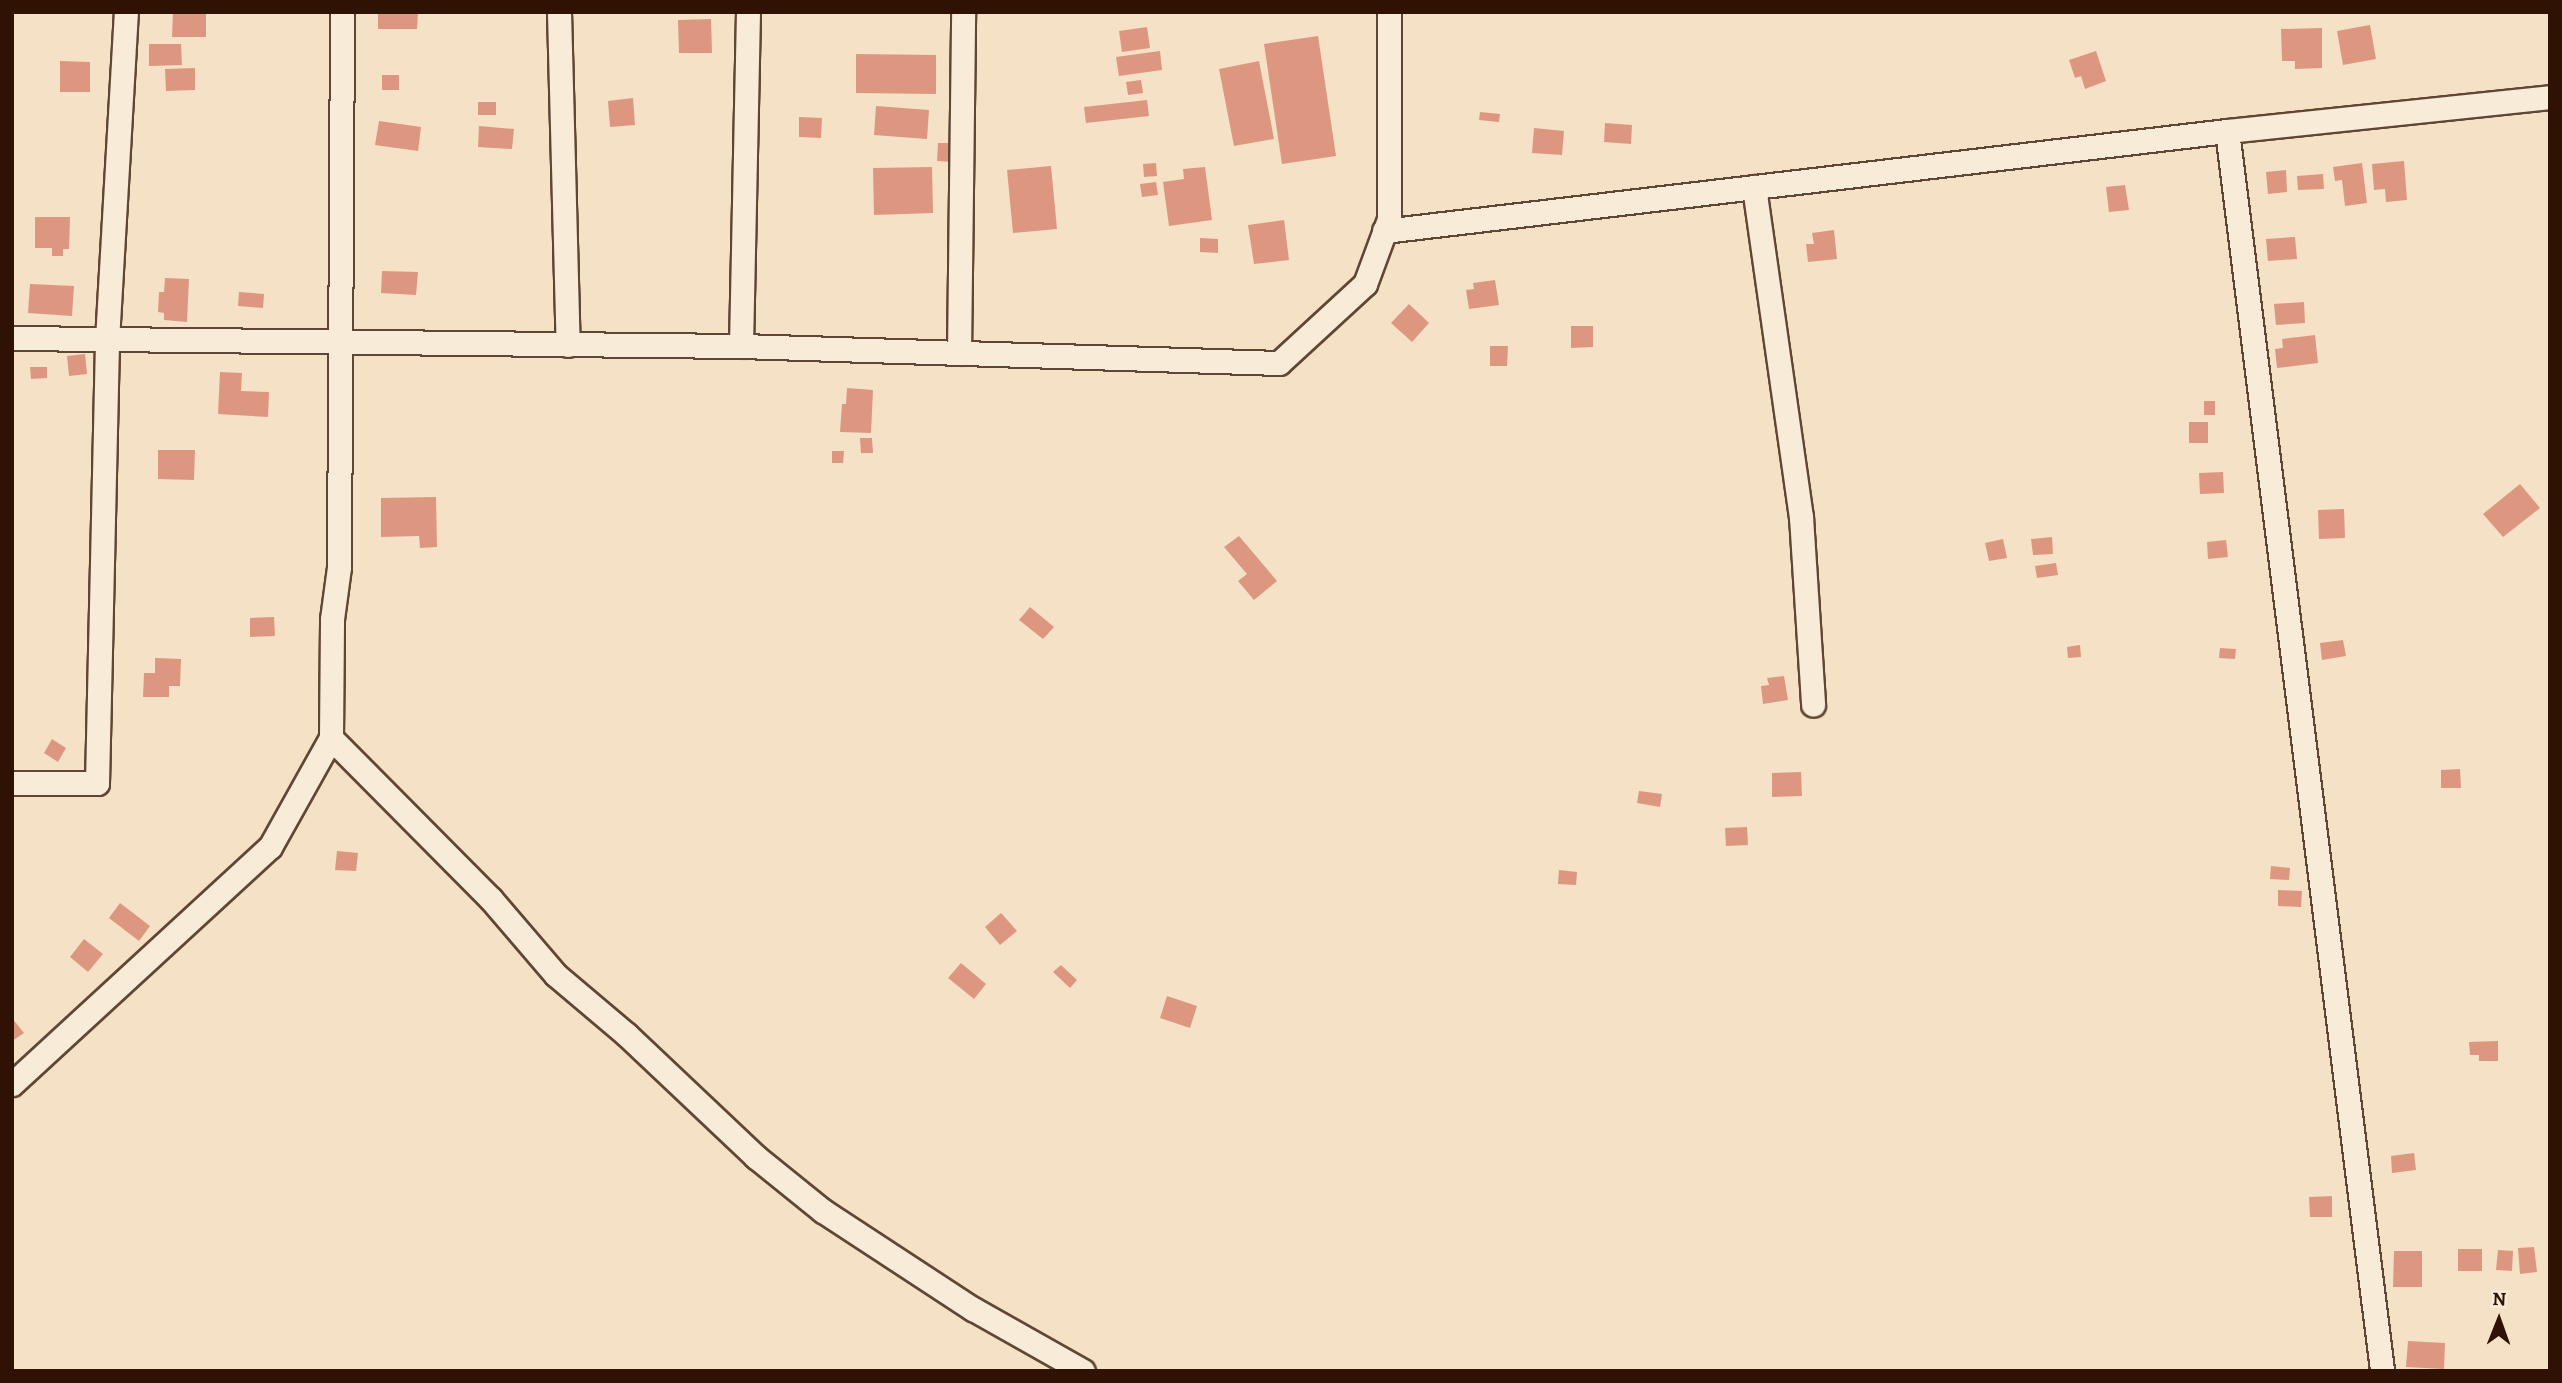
<!DOCTYPE html>
<style>
body{margin:0}
#map{position:relative;width:2562px;height:1383px;overflow:hidden;background:#f5e1c5;font-family:Alegreya,serif}
div>[style]{position:absolute}
.building>*{inset:0;background:#dd9781}
.roads{filter:drop-shadow(2px 0 #604634) drop-shadow(-2px 0 #604634) drop-shadow(0 2px #604634) drop-shadow(0 -2px #604634)}
.street>*{height:23px;margin:-11.5px;padding:0 11.5px;transform-origin:11.5px;border-radius:11.5px;background:#f8ecd9}
span{translate:-50% -50%;white-space:nowrap;text-align:center;line-height:1.15;-webkit-text-stroke:6px #f8ecd9;paint-order:stroke}
.frame{position:absolute;inset:0;border:14px solid #2f1203;pointer-events:none}
.north{position:absolute;left:2464px;top:1285px;width:70px;height:70px;-webkit-text-stroke:5px #f8ecd9;paint-order:stroke;rotate:1deg;font-size:19px;font-weight:700;line-height:28px;text-align:center;color:#2f1203}
.north::after{content:'';display:block;margin:auto;width:24px;height:32px;background:#2f1203;clip-path:polygon(50% 0,100% 100%,50% 72%,0 100%)}
</style>
<div id="map">
<div class="building">
<i style="clip-path:polygon(173px 12px,206px 12px,206px 37px,172px 37px)"></i>
<i style="clip-path:polygon(378px 12px,418px 12px,417px 29px,378px 29px)"></i>
<i style="clip-path:polygon(711px 19px,712px 53px,679px 53px,678px 20px)"></i>
<i style="clip-path:polygon(2370px 25px,2376px 59px,2343px 65px,2337px 31px)"></i>
<i style="clip-path:polygon(1147px 27px,1150px 48px,1122px 52px,1119px 31px)"></i>
<i style="clip-path:polygon(2322px 28px,2322px 68px,2295px 69px,2295px 61px,2282px 61px,2281px 29px)"></i>
<i style="clip-path:polygon(1318px 36px,1336px 156px,1282px 164px,1264px 44px)"></i>
<i style="clip-path:polygon(149px 44px,181px 44px,182px 65px,149px 66px)"></i>
<i style="clip-path:polygon(1160px 51px,1162px 70px,1119px 76px,1116px 57px)"></i>
<i style="clip-path:polygon(2096px 51px,2106px 81px,2085px 89px,2081px 76px,2075px 78px,2069px 60px)"></i>
<i style="clip-path:polygon(856px 54px,936px 55px,936px 94px,856px 93px)"></i>
<i style="clip-path:polygon(60px 61px,90px 62px,90px 92px,60px 92px)"></i>
<i style="clip-path:polygon(1259px 61px,1274px 139px,1234px 146px,1219px 69px)"></i>
<i style="clip-path:polygon(195px 68px,195px 90px,166px 91px,165px 69px)"></i>
<i style="clip-path:polygon(382px 75px,399px 75px,399px 90px,382px 90px)"></i>
<i style="clip-path:polygon(1141px 80px,1143px 93px,1128px 95px,1126px 82px)"></i>
<i style="clip-path:polygon(633px 98px,635px 125px,610px 127px,608px 101px)"></i>
<i style="clip-path:polygon(1147px 100px,1149px 116px,1086px 123px,1084px 107px)"></i>
<i style="clip-path:polygon(478px 102px,496px 102px,496px 115px,478px 115px)"></i>
<i style="clip-path:polygon(876px 106px,929px 110px,927px 139px,874px 135px)"></i>
<i style="clip-path:polygon(1480px 112px,1500px 114px,1499px 122px,1479px 120px)"></i>
<i style="clip-path:polygon(799px 117px,822px 118px,821px 138px,799px 137px)"></i>
<i style="clip-path:polygon(379px 121px,421px 127px,418px 151px,375px 145px)"></i>
<i style="clip-path:polygon(1605px 123px,1632px 125px,1631px 144px,1604px 142px)"></i>
<i style="clip-path:polygon(479px 126px,514px 129px,512px 149px,478px 147px)"></i>
<i style="clip-path:polygon(1534px 128px,1564px 131px,1562px 155px,1532px 153px)"></i>
<i style="clip-path:polygon(938px 143px,954px 143px,953px 162px,937px 161px)"></i>
<i style="clip-path:polygon(2404px 161px,2407px 200px,2386px 202px,2385px 189px,2374px 190px,2372px 164px)"></i>
<i style="clip-path:polygon(1156px 163px,1157px 176px,1144px 177px,1143px 164px)"></i>
<i style="clip-path:polygon(2362px 163px,2367px 203px,2345px 206px,2342px 180px,2335px 181px,2333px 167px)"></i>
<i style="clip-path:polygon(1051px 166px,1057px 229px,1013px 233px,1007px 170px)"></i>
<i style="clip-path:polygon(932px 167px,933px 213px,874px 215px,873px 168px)"></i>
<i style="clip-path:polygon(1205px 167px,1212px 220px,1169px 226px,1163px 182px,1184px 179px,1183px 169px)"></i>
<i style="clip-path:polygon(2286px 170px,2287px 192px,2268px 194px,2266px 172px)"></i>
<i style="clip-path:polygon(2323px 174px,2324px 189px,2298px 190px,2297px 176px)"></i>
<i style="clip-path:polygon(1156px 182px,1158px 195px,1142px 197px,1140px 184px)"></i>
<i style="clip-path:polygon(2125px 185px,2129px 210px,2109px 212px,2106px 187px)"></i>
<i style="clip-path:polygon(35px 217px,70px 217px,69px 249px,63px 249px,63px 256px,52px 256px,52px 248px,35px 248px)"></i>
<i style="clip-path:polygon(1284px 220px,1289px 260px,1254px 264px,1248px 225px)"></i>
<i style="clip-path:polygon(1834px 230px,1837px 259px,1808px 262px,1806px 244px,1814px 244px,1812px 233px)"></i>
<i style="clip-path:polygon(2295px 237px,2297px 259px,2268px 261px,2266px 239px)"></i>
<i style="clip-path:polygon(1200px 238px,1218px 239px,1218px 253px,1200px 252px)"></i>
<i style="clip-path:polygon(382px 271px,418px 272px,416px 295px,381px 293px)"></i>
<i style="clip-path:polygon(165px 278px,189px 279px,187px 322px,164px 320px,164px 313px,158px 312px,159px 292px,164px 292px)"></i>
<i style="clip-path:polygon(1495px 280px,1499px 305px,1469px 309px,1466px 290px,1474px 289px,1473px 283px)"></i>
<i style="clip-path:polygon(30px 284px,74px 286px,72px 316px,28px 313px)"></i>
<i style="clip-path:polygon(239px 292px,264px 294px,263px 308px,238px 306px)"></i>
<i style="clip-path:polygon(2304px 302px,2305px 323px,2276px 325px,2274px 304px)"></i>
<i style="clip-path:polygon(1409px 304px,1429px 323px,1412px 342px,1391px 323px)"></i>
<i style="clip-path:polygon(1571px 326px,1593px 326px,1593px 347px,1571px 348px)"></i>
<i style="clip-path:polygon(2315px 335px,2318px 363px,2277px 368px,2275px 349px,2283px 348px,2282px 339px)"></i>
<i style="clip-path:polygon(1490px 346px,1508px 346px,1507px 366px,1490px 366px)"></i>
<i style="clip-path:polygon(85px 354px,87px 374px,69px 376px,67px 356px)"></i>
<i style="clip-path:polygon(30px 367px,47px 367px,47px 378px,31px 379px)"></i>
<i style="clip-path:polygon(220px 372px,242px 373px,241px 391px,269px 392px,268px 417px,218px 414px)"></i>
<i style="clip-path:polygon(847px 388px,873px 390px,871px 433px,840px 432px,842px 404px,846px 404px)"></i>
<i style="clip-path:polygon(2204px 401px,2215px 401px,2215px 415px,2204px 415px)"></i>
<i style="clip-path:polygon(2189px 422px,2208px 422px,2208px 443px,2189px 443px)"></i>
<i style="clip-path:polygon(860px 438px,872px 438px,873px 453px,861px 453px)"></i>
<i style="clip-path:polygon(158px 450px,195px 450px,194px 480px,158px 479px)"></i>
<i style="clip-path:polygon(832px 451px,844px 451px,843px 463px,832px 463px)"></i>
<i style="clip-path:polygon(2223px 472px,2224px 493px,2200px 494px,2199px 473px)"></i>
<i style="clip-path:polygon(2520px 484px,2540px 508px,2503px 537px,2483px 514px)"></i>
<i style="clip-path:polygon(436px 497px,437px 547px,420px 548px,419px 536px,381px 537px,381px 498px)"></i>
<i style="clip-path:polygon(2344px 509px,2345px 538px,2319px 539px,2318px 510px)"></i>
<i style="clip-path:polygon(1239px 536px,1277px 581px,1254px 600px,1238px 581px,1247px 574px,1224px 547px)"></i>
<i style="clip-path:polygon(2052px 537px,2053px 554px,2033px 555px,2031px 539px)"></i>
<i style="clip-path:polygon(2003px 539px,2007px 558px,1989px 561px,1985px 543px)"></i>
<i style="clip-path:polygon(2226px 540px,2228px 557px,2208px 559px,2207px 542px)"></i>
<i style="clip-path:polygon(2056px 563px,2058px 575px,2037px 578px,2035px 566px)"></i>
<i style="clip-path:polygon(1030px 607px,1054px 627px,1043px 639px,1019px 620px)"></i>
<i style="clip-path:polygon(274px 617px,275px 636px,250px 637px,250px 618px)"></i>
<i style="clip-path:polygon(2343px 640px,2346px 656px,2322px 660px,2320px 643px)"></i>
<i style="clip-path:polygon(2080px 645px,2081px 657px,2068px 658px,2067px 647px)"></i>
<i style="clip-path:polygon(2220px 648px,2236px 649px,2235px 659px,2219px 658px)"></i>
<i style="clip-path:polygon(155px 658px,181px 659px,180px 686px,169px 686px,169px 697px,143px 697px,144px 673px,155px 673px)"></i>
<i style="clip-path:polygon(1784px 676px,1788px 700px,1763px 704px,1761px 686px,1769px 685px,1767px 678px)"></i>
<i style="clip-path:polygon(52px 739px,66px 748px,58px 762px,44px 753px)"></i>
<i style="clip-path:polygon(2460px 769px,2461px 788px,2441px 788px,2441px 770px)"></i>
<i style="clip-path:polygon(1801px 772px,1802px 796px,1772px 797px,1772px 773px)"></i>
<i style="clip-path:polygon(1639px 791px,1662px 794px,1660px 807px,1637px 803px)"></i>
<i style="clip-path:polygon(1747px 827px,1748px 845px,1726px 846px,1725px 828px)"></i>
<i style="clip-path:polygon(337px 851px,358px 853px,356px 871px,335px 870px)"></i>
<i style="clip-path:polygon(2271px 866px,2290px 868px,2289px 880px,2270px 879px)"></i>
<i style="clip-path:polygon(1559px 870px,1577px 872px,1576px 885px,1558px 884px)"></i>
<i style="clip-path:polygon(2278px 890px,2302px 891px,2301px 907px,2278px 906px)"></i>
<i style="clip-path:polygon(120px 903px,150px 926px,139px 941px,109px 918px)"></i>
<i style="clip-path:polygon(1001px 913px,1017px 931px,1000px 945px,985px 927px)"></i>
<i style="clip-path:polygon(84px 939px,103px 954px,88px 972px,70px 957px)"></i>
<i style="clip-path:polygon(961px 963px,986px 984px,974px 999px,948px 978px)"></i>
<i style="clip-path:polygon(1061px 965px,1077px 980px,1070px 988px,1053px 972px)"></i>
<i style="clip-path:polygon(1167px 996px,1197px 1006px,1190px 1028px,1160px 1018px)"></i>
<i style="clip-path:polygon(12px 1018px,24px 1033px,12px 1041px)"></i>
<i style="clip-path:polygon(2498px 1041px,2498px 1061px,2479px 1061px,2479px 1055px,2470px 1055px,2469px 1042px)"></i>
<i style="clip-path:polygon(2414px 1153px,2416px 1170px,2392px 1173px,2391px 1156px)"></i>
<i style="clip-path:polygon(2332px 1196px,2332px 1217px,2310px 1217px,2309px 1197px)"></i>
<i style="clip-path:polygon(2534px 1247px,2537px 1272px,2520px 1274px,2518px 1248px)"></i>
<i style="clip-path:polygon(2458px 1249px,2482px 1249px,2482px 1271px,2458px 1271px)"></i>
<i style="clip-path:polygon(2498px 1250px,2513px 1251px,2512px 1271px,2496px 1270px)"></i>
<i style="clip-path:polygon(2394px 1251px,2422px 1251px,2422px 1287px,2393px 1287px)"></i>
<i style="clip-path:polygon(2408px 1341px,2445px 1343px,2444px 1369px,2406px 1367px)"></i>
</div>
<div class="roads">
<div class="street">
<i style="left:559px;top:12px;width:333px;rotate:88.5deg"></i>
<i style="left:2227px;top:131px;width:1250px;rotate:82.87deg"></i>
<i style="left:1754px;top:187px;width:333px;rotate:81.9deg"></i>
<i style="left:1801px;top:517px;width:188px;rotate:86.3deg"></i>
<i style="left:1384px;top:231px;width:849px;rotate:-6.77deg"></i>
<i style="left:2227px;top:131px;width:325px;rotate:-6deg"></i>
<i style="left:12px;top:338px;width:729px;rotate:0.63deg"></i>
<i style="left:741px;top:346px;width:538px;rotate:1.81deg"></i>
<i style="left:1279px;top:363px;width:117px;rotate:-42.6deg"></i>
<i style="left:1365px;top:284px;width:69px;rotate:-69.7deg"></i>
<i style="left:1389px;top:219px;width:207px;rotate:-90deg"></i>
<i style="left:741px;top:346px;width:334px;rotate:-88.8deg"></i>
<i style="left:959px;top:353px;width:341px;rotate:-89.3deg"></i>
<i style="left:331px;top:738px;width:226px;rotate:45.2deg"></i>
<i style="left:490px;top:898px;width:101px;rotate:49.4deg"></i>
<i style="left:556px;top:975px;width:93px;rotate:40.2deg"></i>
<i style="left:627px;top:1035px;width:178px;rotate:43.4deg"></i>
<i style="left:756px;top:1157px;width:86px;rotate:38.9deg"></i>
<i style="left:823px;top:1211px;width:179px;rotate:33.2deg"></i>
<i style="left:973px;top:1309px;width:126px;rotate:29.4deg"></i>
<i style="left:12px;top:783px;width:85px"></i>
<i style="left:97px;top:783px;width:443px;rotate:-88.7deg"></i>
<i style="left:107px;top:340px;width:329px;rotate:-86.7deg"></i>
<i style="left:12px;top:1084px;width:350px;rotate:-42.6deg"></i>
<i style="left:270px;top:847px;width:125px;rotate:-60.8deg"></i>
<i style="left:331px;top:738px;width:119px;rotate:-89.5deg"></i>
<i style="left:332px;top:619px;width:52px;rotate:-82.3deg"></i>
<i style="left:339px;top:567px;width:555px;rotate:-89.69deg"></i>
</div>
</div>
<div class="frame"></div>
<div class="north">N</div>
</div>
